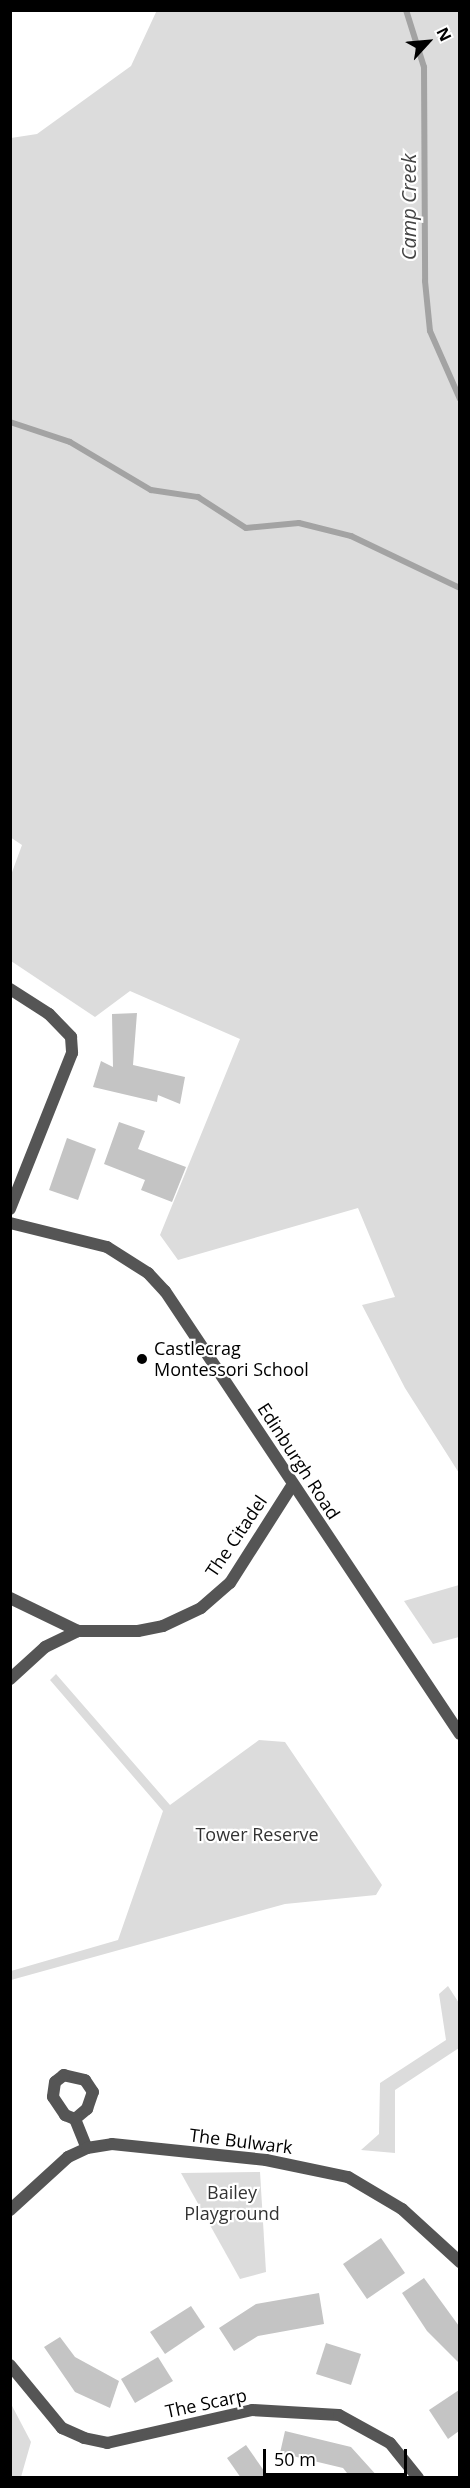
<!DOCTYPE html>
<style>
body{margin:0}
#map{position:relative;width:470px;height:2488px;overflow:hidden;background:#fff;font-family:"Open Sans",sans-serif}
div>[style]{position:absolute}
.green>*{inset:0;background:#dcdcdc}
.stream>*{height:6px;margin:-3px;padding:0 3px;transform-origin:3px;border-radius:3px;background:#a3a3a3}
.building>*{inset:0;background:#c4c4c4}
.street>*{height:12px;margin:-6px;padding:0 6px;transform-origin:6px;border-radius:6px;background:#555}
.dots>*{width:16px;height:16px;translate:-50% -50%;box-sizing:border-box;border:3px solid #fff;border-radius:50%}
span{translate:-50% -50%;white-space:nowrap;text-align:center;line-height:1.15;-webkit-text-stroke:4.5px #fff;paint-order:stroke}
.poi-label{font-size:18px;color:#000}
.left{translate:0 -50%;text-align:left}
.street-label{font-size:18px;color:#000}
.park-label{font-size:18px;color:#333}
.water-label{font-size:20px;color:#444;font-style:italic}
.frame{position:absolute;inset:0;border:12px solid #000;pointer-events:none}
.north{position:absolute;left:398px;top:12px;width:60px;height:60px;-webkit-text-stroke:4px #fff;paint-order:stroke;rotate:64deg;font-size:16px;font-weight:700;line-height:24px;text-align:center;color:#000}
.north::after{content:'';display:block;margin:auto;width:21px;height:27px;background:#000;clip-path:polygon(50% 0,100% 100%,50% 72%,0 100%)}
.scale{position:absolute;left:263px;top:2449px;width:144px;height:27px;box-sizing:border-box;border:3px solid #000;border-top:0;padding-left:8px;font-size:18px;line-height:21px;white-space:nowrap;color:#000;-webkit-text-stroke:4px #fff;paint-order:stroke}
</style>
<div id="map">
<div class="green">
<i style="clip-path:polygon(157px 10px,459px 11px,459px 1473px,405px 1388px,362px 1305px,395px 1297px,358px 1208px,178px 1260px,160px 1235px,240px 1039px,130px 991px,95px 1017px,11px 961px,11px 875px,22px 845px,10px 837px,11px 138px,37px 134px,131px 66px)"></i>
<i style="clip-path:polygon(459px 1585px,459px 1637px,433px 1644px,404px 1601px)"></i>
<i style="clip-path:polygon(56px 1674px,170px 1805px,259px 1740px,285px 1742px,382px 1885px,376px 1895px,285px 1904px,11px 1980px,11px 1971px,118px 1940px,163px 1811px,50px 1680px)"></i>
<i style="clip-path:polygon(448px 1986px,459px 2003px,459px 2048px,395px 2090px,395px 2153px,361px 2150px,379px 2134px,380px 2083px,446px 2040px,439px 1994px)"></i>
<i style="clip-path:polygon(260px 2172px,266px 2272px,240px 2279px,181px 2173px)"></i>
<i style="clip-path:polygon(10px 2402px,31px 2442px,21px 2477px,11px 2477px)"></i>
</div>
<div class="stream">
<i style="left:406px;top:10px;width:60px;rotate:72.5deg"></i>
<i style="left:424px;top:67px;width:214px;rotate:89.7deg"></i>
<i style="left:425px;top:281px;width:50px;rotate:84.3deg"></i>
<i style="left:430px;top:331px;width:74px;rotate:66.2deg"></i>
<i style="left:10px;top:422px;width:63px;rotate:18.4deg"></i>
<i style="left:70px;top:442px;width:94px;rotate:30.7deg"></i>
<i style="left:151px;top:490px;width:48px;rotate:8.5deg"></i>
<i style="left:198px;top:497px;width:57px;rotate:32.9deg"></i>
<i style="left:246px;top:528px;width:53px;rotate:-5.4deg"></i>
<i style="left:299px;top:523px;width:54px;rotate:14deg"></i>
<i style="left:351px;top:536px;width:121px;rotate:25.5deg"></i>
</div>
<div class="building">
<i style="clip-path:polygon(137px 1013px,133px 1065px,185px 1077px,180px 1104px,158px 1095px,157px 1102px,93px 1087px,101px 1061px,113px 1067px,112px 1014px)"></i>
<i style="clip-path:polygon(119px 1122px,145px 1131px,138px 1149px,186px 1167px,172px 1202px,141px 1190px,145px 1180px,104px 1164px)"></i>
<i style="clip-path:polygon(67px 1138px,96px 1149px,78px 1200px,49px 1190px)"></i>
<i style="clip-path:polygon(381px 2238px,405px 2273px,367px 2299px,343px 2264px)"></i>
<i style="clip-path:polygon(424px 2278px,459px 2326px,459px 2363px,427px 2331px,402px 2293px)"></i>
<i style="clip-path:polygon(319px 2293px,324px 2324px,258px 2336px,234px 2351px,219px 2328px,256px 2304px)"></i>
<i style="clip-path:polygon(191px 2306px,205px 2327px,165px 2354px,150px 2332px)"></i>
<i style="clip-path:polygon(60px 2337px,75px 2357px,119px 2381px,110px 2408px,75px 2392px,44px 2347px)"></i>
<i style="clip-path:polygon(326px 2343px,361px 2354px,351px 2385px,316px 2374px)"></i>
<i style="clip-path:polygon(158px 2357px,173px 2381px,135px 2403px,121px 2379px)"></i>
<i style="clip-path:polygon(459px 2390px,459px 2431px,448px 2439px,429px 2410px)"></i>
<i style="clip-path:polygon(285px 2431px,351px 2447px,379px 2478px,351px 2478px,343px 2468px,280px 2453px)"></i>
<i style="clip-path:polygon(246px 2445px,269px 2478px,241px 2478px,227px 2458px)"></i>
</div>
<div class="street">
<i style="left:10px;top:989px;width:46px;rotate:32.7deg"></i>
<i style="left:49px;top:1014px;width:32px;rotate:46deg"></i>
<i style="left:71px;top:1037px;width:16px;rotate:86deg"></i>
<i style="left:72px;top:1053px;width:168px;rotate:111.7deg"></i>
<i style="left:10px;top:1223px;width:100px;rotate:13.9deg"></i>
<i style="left:107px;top:1247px;width:49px;rotate:32.4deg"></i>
<i style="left:148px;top:1273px;width:25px;rotate:47deg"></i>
<i style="left:165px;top:1291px;width:532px;rotate:56.34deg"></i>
<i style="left:10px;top:1598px;width:76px;rotate:25.9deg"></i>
<i style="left:10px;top:1679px;width:47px;rotate:-42.4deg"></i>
<i style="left:45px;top:1647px;width:37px;rotate:-26deg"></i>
<i style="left:78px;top:1631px;width:60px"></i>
<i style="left:138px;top:1631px;width:25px;rotate:-11deg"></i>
<i style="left:163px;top:1626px;width:42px;rotate:-25.3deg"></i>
<i style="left:201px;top:1608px;width:38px;rotate:-41deg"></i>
<i style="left:230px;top:1583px;width:117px;rotate:-57.5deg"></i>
<i style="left:75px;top:2119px;width:16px;rotate:-40deg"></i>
<i style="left:87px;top:2109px;width:18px;rotate:-71deg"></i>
<i style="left:93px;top:2092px;width:14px;rotate:-124deg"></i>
<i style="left:85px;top:2080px;width:22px;rotate:-167deg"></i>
<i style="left:64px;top:2075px;width:11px;rotate:142deg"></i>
<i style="left:55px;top:2082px;width:15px;rotate:98deg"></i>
<i style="left:53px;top:2097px;width:22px;rotate:56deg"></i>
<i style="left:65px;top:2115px;width:11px;rotate:22deg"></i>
<i style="left:75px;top:2119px;width:31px;rotate:68deg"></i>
<i style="left:10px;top:2210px;width:79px;rotate:-42.4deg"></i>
<i style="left:68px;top:2157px;width:21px;rotate:-25deg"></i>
<i style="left:87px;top:2148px;width:25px;rotate:-9deg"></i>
<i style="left:112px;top:2144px;width:155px;rotate:5.9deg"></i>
<i style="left:266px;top:2160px;width:84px;rotate:11.7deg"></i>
<i style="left:348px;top:2177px;width:63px;rotate:30.7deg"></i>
<i style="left:402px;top:2209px;width:79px;rotate:42.4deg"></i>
<i style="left:10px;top:2365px;width:82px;rotate:50.5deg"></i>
<i style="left:62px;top:2428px;width:24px;rotate:24deg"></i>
<i style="left:84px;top:2438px;width:24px;rotate:12deg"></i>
<i style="left:107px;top:2443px;width:149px;rotate:-12.8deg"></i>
<i style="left:252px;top:2410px;width:87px;rotate:3.3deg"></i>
<i style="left:339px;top:2415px;width:58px;rotate:28.8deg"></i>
<i style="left:390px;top:2443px;width:45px;rotate:51.3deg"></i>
</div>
<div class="dots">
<i style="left:142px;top:1359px;background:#000"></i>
</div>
<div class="poi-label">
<span class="left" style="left:154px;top:1359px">Castlecrag<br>Montessori School</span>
</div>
<div class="street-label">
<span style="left:299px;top:1461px;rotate:57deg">Edinburgh Road</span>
<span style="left:236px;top:1536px;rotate:-56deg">The Citadel</span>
<span style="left:241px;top:2141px;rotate:7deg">The Bulwark</span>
<span style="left:206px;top:2403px;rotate:-12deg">The Scarp</span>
</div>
<div class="park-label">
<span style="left:257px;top:1834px">Tower Reserve</span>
<span style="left:232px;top:2203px">Bailey<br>Playground</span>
</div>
<div class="water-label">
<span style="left:408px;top:207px;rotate:-90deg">Camp Creek</span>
</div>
<div class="frame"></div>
<div class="north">N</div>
<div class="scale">50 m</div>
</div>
